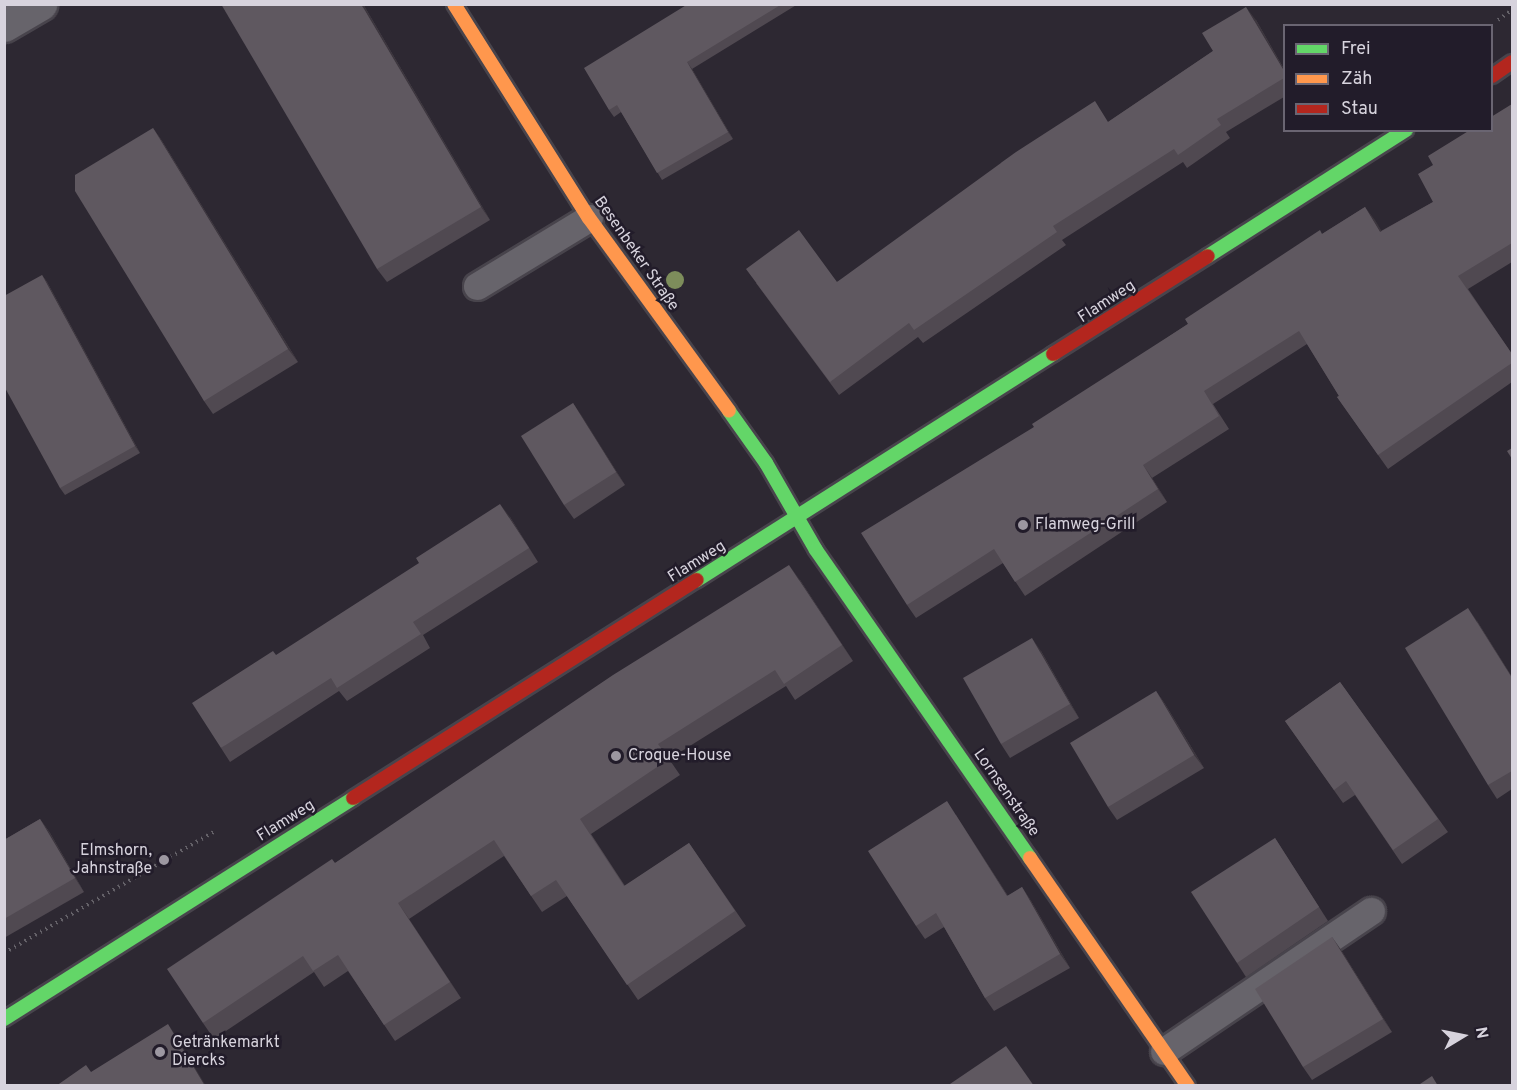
<!DOCTYPE html>
<meta charset="utf-8">
<style>
body{margin:0}
#map{position:relative;width:1517px;height:1090px;overflow:hidden;background:#2d2832;font-family:Overpass,sans-serif}
div>[style]{position:absolute}
.path>*{height:4px;margin-top:-2px;transform-origin:0;background:repeating-linear-gradient(90deg,#646168 0 1.5px,transparent 0 6px)}
.roads{filter:drop-shadow(2px 0 #48444c) drop-shadow(-2px 0 #48444c) drop-shadow(0 2px #48444c) drop-shadow(0 -2px #48444c)}
.lane>*{height:27px;margin:-13.5px;padding:0 13.5px;transform-origin:13.5px;border-radius:13.5px;background:#67646b}
.street>*{height:33px;margin:-16.5px;padding:0 16.5px;transform-origin:16.5px;border-radius:16.5px;background:#67646b}
.fast>*{height:14px;margin:-7px;padding:0 7px;transform-origin:7px;border-radius:7px;background:#63d668}
.slow>*{height:14px;margin:-7px;padding:0 7px;transform-origin:7px;border-radius:7px;background:#ff974d}
.jam>*{height:14px;margin:-7px;padding:0 7px;transform-origin:7px;border-radius:7px;background:#b3261e}
.trees>*{width:18px;height:18px;margin:-9px;border-radius:50%;background:#7d8d5b}
.wall>*{inset:0;background:#504951}
.shaded-wall>*{inset:0;background:#3c363e}
.building>*{inset:0;background:#5f5860}
.dots>*{width:16px;height:16px;translate:-50% -50%;box-sizing:border-box;border:3px solid #221c2a;border-radius:50%}
span{translate:-50% -50%;white-space:nowrap;text-align:center;line-height:1.15;-webkit-text-stroke:5px #221c2a;paint-order:stroke}
.street-label{font-size:16px;color:#d7d3dd}
.poi-label{font-size:16px;color:#d7d3dd}
.left{translate:0 -50%;text-align:left}
.right{translate:-100% -50%;text-align:right}
.frame{position:absolute;inset:0;border:6px solid #d7d3dd;pointer-events:none}
.legend{position:absolute;left:1283px;top:24px;width:210px;height:108px;box-sizing:border-box;background:#221c2a;border:2px solid #6a6572;margin:0;padding:8px 10px;list-style:none;font-size:18px;color:#d7d3dd}
.legend li{display:flex;align-items:center;gap:12px;height:30px}
.legend b{width:30px;border:2px solid #6a6572}
.north{position:absolute;left:1433px;top:1006px;width:60px;height:60px;-webkit-text-stroke:4px #221c2a;paint-order:stroke;rotate:80deg;font-size:16px;font-weight:700;line-height:24px;text-align:center;color:#d7d3dd}
.north::after{content:'';display:block;margin:auto;width:21px;height:27px;background:#d7d3dd;clip-path:polygon(50% 0,100% 100%,50% 72%,0 100%)}
</style>
<div id="map">
<div class="path">
<i style="left:1498px;top:20px;width:17px;rotate:-36deg"></i>
<i style="left:4px;top:953px;width:244px;rotate:-30deg"></i>
</div>
<div class="roads">
<div class="lane">
<i style="left:477px;top:286px;width:131px;rotate:-31.3deg"></i>
<i style="left:1164px;top:1051px;width:250px;rotate:-34.1deg"></i>
</div>
<div class="street">
<i style="left:4px;top:25px;width:42px;rotate:-30.3deg"></i>
</div>
<div class="fast">
<i style="left:1208px;top:256px;width:235px;rotate:-32.5deg"></i>
<i style="left:729px;top:411px;width:64px;rotate:54.6deg"></i>
<i style="left:766px;top:463px;width:100px;rotate:60.1deg"></i>
<i style="left:816px;top:550px;width:375px;rotate:55.2deg"></i>
<i style="left:697px;top:580px;width:422px;rotate:-32.4deg"></i>
<i style="left:4px;top:1019px;width:413px;rotate:-32.3deg"></i>
</div>
<div class="slow">
<i style="left:454px;top:4px;width:253px;rotate:57.8deg"></i>
<i style="left:589px;top:218px;width:238px;rotate:54deg"></i>
<i style="left:1030px;top:858px;width:277px;rotate:55.3deg"></i>
</div>
<div class="jam">
<i style="left:1492px;top:76px;width:24px;rotate:-35deg"></i>
<i style="left:1053px;top:354px;width:183px;rotate:-32.3deg"></i>
<i style="left:353px;top:798px;width:407px;rotate:-32.4deg"></i>
</div>
</div>
<div class="trees">
<i style="left:675px;top:280px"></i>
</div>
<div class="wall">
<i style="clip-path:polygon(363px 4px,490px 220px,387px 282px,377px 269px)"></i>
<i style="clip-path:polygon(688px 4px,798px 4px,692px 69px,733px 139px,662px 180px,621px 112px,614px 117px,609px 110px)"></i>
<i style="clip-path:polygon(1256px 20px,1284px 69px,1284px 97px,1226px 132px,1230px 138px,1187px 168px,1183px 162px,1062px 240px,1066px 245px,923px 343px,918px 337px,839px 395px,756px 283px,837px 282px,1108px 122px,1213px 51px)"></i>
<i style="clip-path:polygon(1512px 104px,1512px 262px,1468px 289px,1512px 354px,1512px 382px,1388px 469px,1337px 397px,1339px 396px,1307px 344px,1213px 404px,1229px 429px,1152px 478px,1167px 502px,1025px 596px,1003px 563px,916px 618px,907px 605px,1034px 427px,1322px 234px,1365px 207px,1381px 231px,1433px 202px,1433px 165px)"></i>
<i style="clip-path:polygon(153px 128px,162px 141px,298px 362px,213px 414px,204px 401px)"></i>
<i style="clip-path:polygon(42px 275px,47px 282px,140px 453px,65px 495px,60px 488px)"></i>
<i style="clip-path:polygon(573px 403px,625px 485px,574px 519px,564px 505px)"></i>
<i style="clip-path:polygon(510px 517px,538px 562px,423px 635px,430px 648px,347px 701px,339px 691px,230px 762px,221px 748px)"></i>
<i style="clip-path:polygon(800px 580px,853px 661px,795px 700px,786px 686px,669px 759px,680px 775px,591px 834px,625px 886px,689px 843px,746px 926px,638px 1000px,567px 896px,542px 912px,504px 856px,409px 919px,461px 998px,395px 1041px,348px 971px,324px 987px,314px 972px,214px 1039px,203px 1023px,335px 863px)"></i>
<i style="clip-path:polygon(1477px 621px,1512px 677px,1512px 789px,1497px 799px,1488px 785px)"></i>
<i style="clip-path:polygon(1041px 651px,1079px 718px,1010px 758px,1001px 744px)"></i>
<i style="clip-path:polygon(1340px 682px,1448px 832px,1402px 864px,1355px 795px,1343px 803px,1285px 721px)"></i>
<i style="clip-path:polygon(1156px 691px,1165px 704px,1204px 768px,1117px 820px,1108px 807px)"></i>
<i style="clip-path:polygon(956px 815px,1008px 896px,1022px 887px,1031px 901px,1070px 968px,994px 1011px,985px 998px,944px 927px,925px 939px,916px 926px)"></i>
<i style="clip-path:polygon(40px 819px,50px 833px,84px 892px,4px 938px,4px 840px)"></i>
<i style="clip-path:polygon(1275px 838px,1328px 921px,1246px 977px,1237px 963px)"></i>
<i style="clip-path:polygon(1332px 937px,1341px 950px,1392px 1032px,1312px 1080px,1303px 1067px)"></i>
</div>
<div class="shaded-wall">
<i style="clip-path:polygon(361px 4px,363px 4px,490px 220px,481px 207px)"></i>
<i style="clip-path:polygon(1246px 7px,1256px 20px,1284px 69px,1284px 71px)"></i>
<i style="clip-path:polygon(687px 62px,692px 69px,733px 139px,728px 132px)"></i>
<i style="clip-path:polygon(153px 128px,162px 141px,298px 362px,288px 349px)"></i>
<i style="clip-path:polygon(1365px 207px,1375px 220px,1390px 245px,1380px 232px)"></i>
<i style="clip-path:polygon(42px 275px,47px 282px,140px 453px,135px 446px)"></i>
<i style="clip-path:polygon(573px 403px,582px 416px,625px 485px,616px 472px)"></i>
<i style="clip-path:polygon(1143px 465px,1152px 478px,1167px 502px,1158px 489px)"></i>
<i style="clip-path:polygon(500px 504px,510px 517px,538px 562px,529px 548px)"></i>
<i style="clip-path:polygon(789px 565px,800px 580px,853px 661px,842px 645px)"></i>
<i style="clip-path:polygon(1468px 608px,1477px 621px,1512px 677px,1512px 678px)"></i>
<i style="clip-path:polygon(1032px 638px,1041px 651px,1079px 718px,1070px 704px)"></i>
<i style="clip-path:polygon(1156px 691px,1165px 704px,1204px 768px,1194px 755px)"></i>
<i style="clip-path:polygon(947px 801px,956px 815px,1016px 909px,1007px 896px)"></i>
<i style="clip-path:polygon(40px 819px,50px 833px,84px 892px,75px 878px)"></i>
<i style="clip-path:polygon(1022px 887px,1031px 901px,1070px 968px,1060px 954px)"></i>
<i style="clip-path:polygon(398px 903px,409px 919px,461px 998px,450px 982px)"></i>
<i style="clip-path:polygon(1332px 937px,1341px 950px,1392px 1032px,1383px 1019px)"></i>
<i style="clip-path:polygon(168px 1024px,174px 1033px,206px 1086px,205px 1086px)"></i>
</div>
<div class="building">
<i style="clip-path:polygon(221px 4px,361px 4px,481px 207px,377px 269px)"></i>
<i style="clip-path:polygon(688px 4px,782px 4px,687px 62px,728px 132px,657px 173px,617px 105px,609px 110px,584px 68px)"></i>
<i style="clip-path:polygon(1246px 7px,1284px 71px,1284px 78px,1217px 119px,1221px 125px,1178px 155px,1174px 149px,1053px 226px,1057px 232px,914px 330px,909px 323px,830px 382px,746px 269px,799px 230px,837px 282px,1016px 152px,1095px 101px,1108px 122px,1213px 51px,1202px 33px)"></i>
<i style="clip-path:polygon(1512px 104px,1512px 243px,1458px 276px,1512px 354px,1512px 363px,1378px 455px,1337px 397px,1339px 396px,1299px 331px,1204px 391px,1219px 416px,1143px 465px,1158px 489px,1015px 582px,994px 549px,907px 605px,861px 533px,1034px 427px,1032px 424px,1188px 324px,1185px 319px,1320px 230px,1322px 234px,1365px 207px,1380px 232px,1433px 202px,1418px 174px,1433px 165px,1428px 156px,1470px 130px,1491px 130px,1491px 117px)"></i>
<i style="clip-path:polygon(153px 128px,288px 349px,204px 401px,75px 191px,75px 175px)"></i>
<i style="clip-path:polygon(42px 275px,135px 446px,60px 488px,4px 386px,4px 296px)"></i>
<i style="clip-path:polygon(573px 403px,616px 472px,564px 505px,521px 436px)"></i>
<i style="clip-path:polygon(1512px 448px,1512px 459px,1507px 451px)"></i>
<i style="clip-path:polygon(500px 504px,529px 548px,413px 622px,421px 634px,337px 688px,331px 678px,221px 748px,192px 703px,273px 651px,276px 655px,419px 563px,416px 558px)"></i>
<i style="clip-path:polygon(789px 565px,842px 645px,784px 684px,775px 670px,658px 744px,669px 759px,580px 819px,624px 886px,689px 843px,735px 911px,627px 985px,556px 880px,531px 896px,494px 840px,398px 903px,450px 982px,384px 1025px,338px 955px,313px 971px,303px 956px,203px 1023px,167px 969px,332px 859px,335px 863px,613px 675px)"></i>
<i style="clip-path:polygon(1468px 608px,1512px 678px,1512px 771px,1488px 785px,1405px 648px)"></i>
<i style="clip-path:polygon(1032px 638px,1070px 704px,1001px 744px,963px 678px)"></i>
<i style="clip-path:polygon(1340px 682px,1438px 819px,1393px 850px,1346px 781px,1334px 790px,1285px 721px)"></i>
<i style="clip-path:polygon(1156px 691px,1194px 755px,1108px 807px,1070px 743px)"></i>
<i style="clip-path:polygon(947px 801px,1007px 896px,1022px 887px,1060px 954px,985px 998px,936px 913px,916px 926px,868px 851px)"></i>
<i style="clip-path:polygon(40px 819px,75px 878px,4px 919px,4px 840px)"></i>
<i style="clip-path:polygon(1275px 838px,1319px 907px,1237px 963px,1191px 892px)"></i>
<i style="clip-path:polygon(1332px 937px,1383px 1019px,1303px 1067px,1255px 989px)"></i>
<i style="clip-path:polygon(168px 1024px,205px 1086px,56px 1086px,86px 1065px,91px 1072px)"></i>
<i style="clip-path:polygon(1006px 1046px,1034px 1086px,947px 1086px)"></i>
<i style="clip-path:polygon(1432px 1076px,1438px 1086px,1417px 1086px)"></i>
</div>
<div class="dots">
<i style="left:1023px;top:525px;background:#9c97a1"></i>
<i style="left:616px;top:756px;background:#9c97a1"></i>
<i style="left:164px;top:860px;background:#9c97a1"></i>
<i style="left:160px;top:1052px;background:#9c97a1"></i>
</div>
<div class="street-label">
<span style="left:636px;top:254px;rotate:55deg">Besenbeker Straße</span>
<span style="left:1107px;top:302px;rotate:-33deg">Flamweg</span>
<span style="left:697px;top:562px;rotate:-32deg">Flamweg</span>
<span style="left:1006px;top:793px;rotate:55deg">Lornsenstraße</span>
<span style="left:286px;top:821px;rotate:-32deg">Flamweg</span>
</div>
<div class="poi-label">
<span class="left" style="left:1035px;top:525px">Flamweg-Grill</span>
<span class="left" style="left:628px;top:756px">Croque-House</span>
<span class="right" style="left:152px;top:860px">Elmshorn,<br>Jahnstraße</span>
<span class="left" style="left:172px;top:1052px">Getränkemarkt<br>Diercks</span>
</div>
<div class="frame"></div>
<ul class="legend">
<li><b style="height:8px;background:#63d668"></b>Frei</li>
<li><b style="height:8px;background:#ff974d"></b>Zäh</li>
<li><b style="height:8px;background:#b3261e"></b>Stau</li>
</ul>
<div class="north">N</div>
</div>
